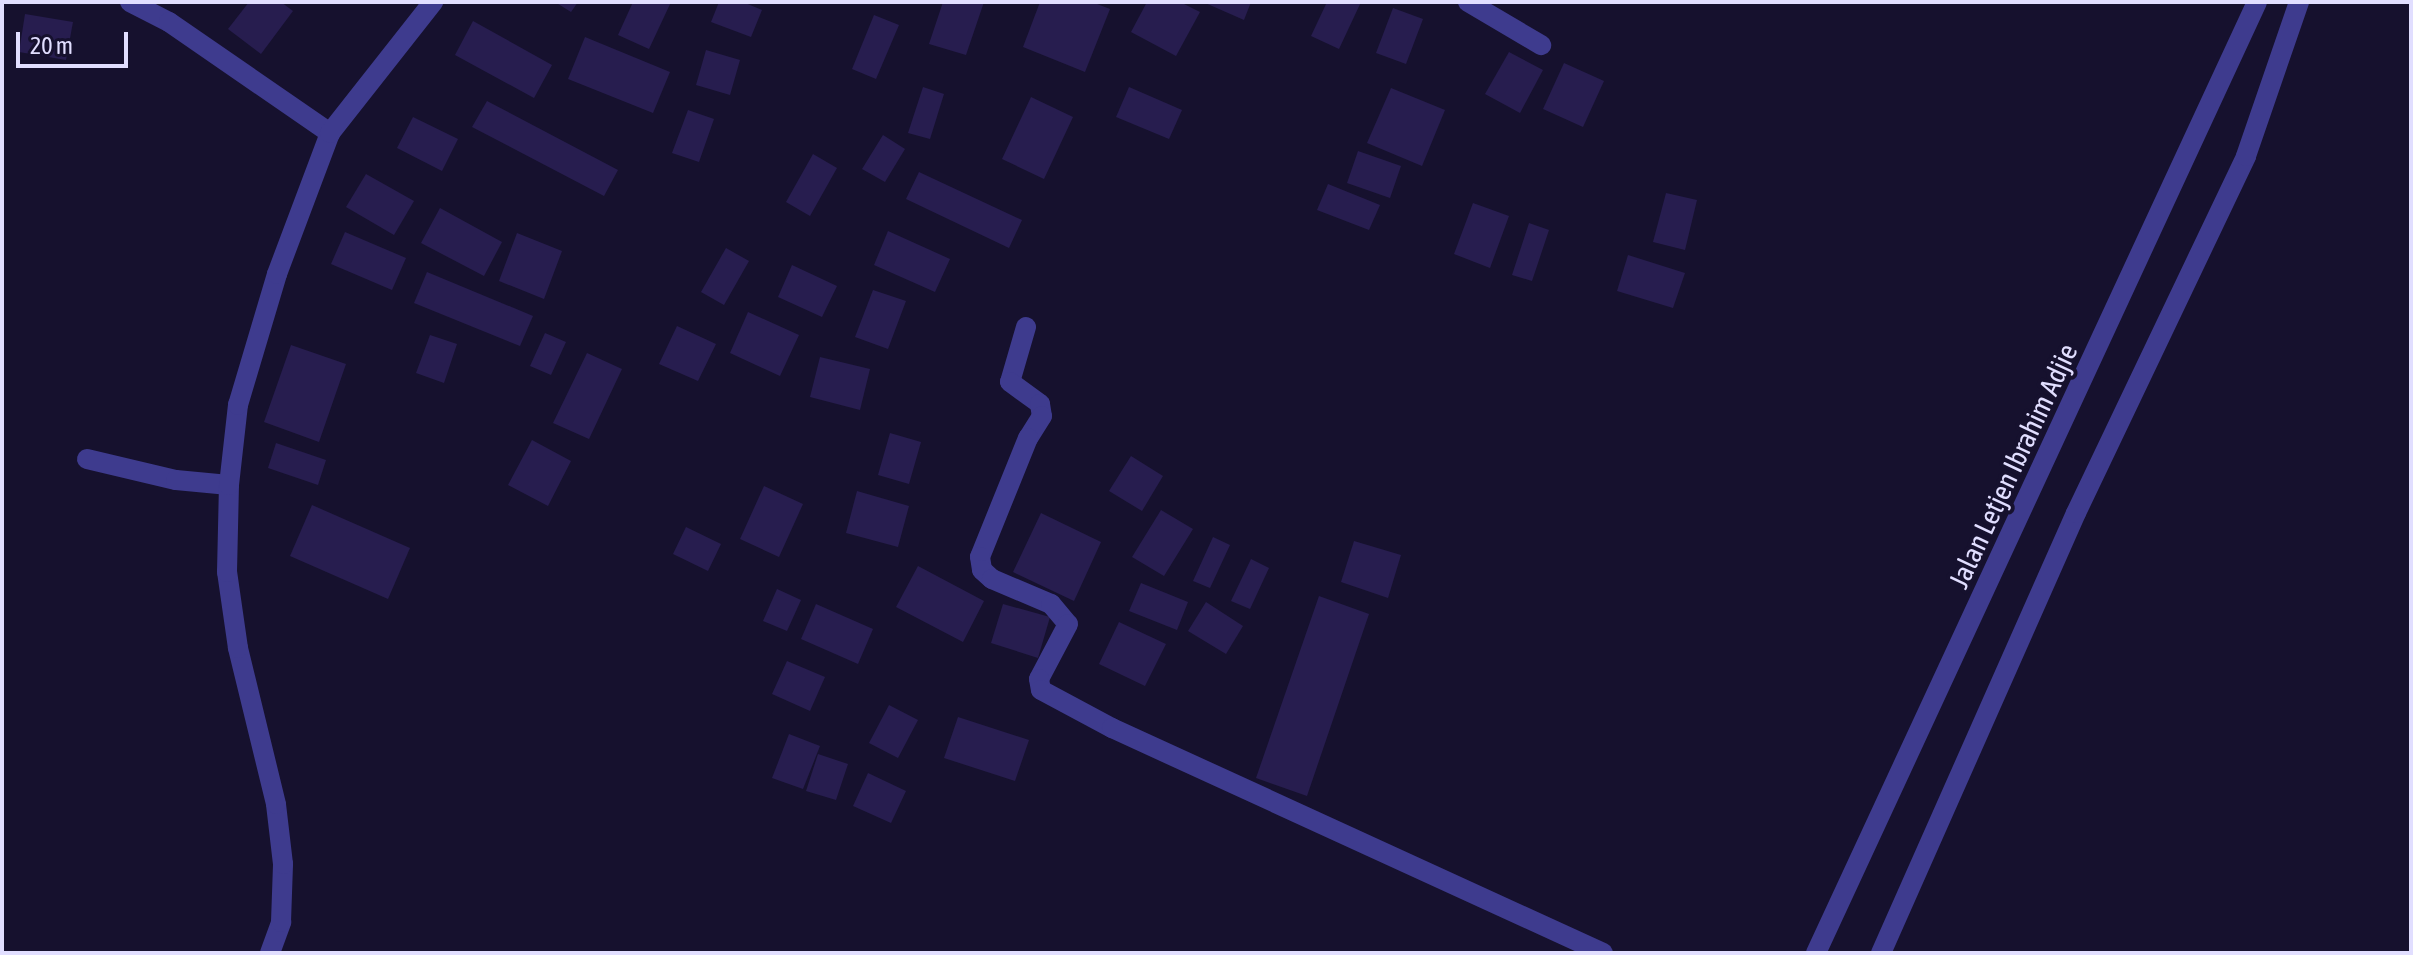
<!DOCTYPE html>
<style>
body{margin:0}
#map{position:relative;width:2413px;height:955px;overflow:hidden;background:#16112e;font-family:"Asap Condensed",sans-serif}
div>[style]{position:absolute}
.building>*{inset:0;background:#271d4f}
.minor>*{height:20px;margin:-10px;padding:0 10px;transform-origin:10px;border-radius:10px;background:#3e3b8e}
span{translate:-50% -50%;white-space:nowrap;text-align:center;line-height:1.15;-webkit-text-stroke:8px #16112e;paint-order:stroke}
.street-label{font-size:28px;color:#e1deff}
.frame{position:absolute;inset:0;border:4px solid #e1deff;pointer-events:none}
.scale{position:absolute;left:16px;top:32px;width:112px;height:36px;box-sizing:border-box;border:4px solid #e1deff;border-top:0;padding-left:10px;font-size:24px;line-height:28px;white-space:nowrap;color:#e1deff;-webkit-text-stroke:6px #16112e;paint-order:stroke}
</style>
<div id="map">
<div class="building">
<i style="clip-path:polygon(249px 2px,281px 2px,293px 11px,261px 54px,228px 29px)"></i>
<i style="clip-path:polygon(555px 2px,578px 2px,571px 12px)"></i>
<i style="clip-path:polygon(633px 2px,671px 2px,649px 49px,618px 35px)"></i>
<i style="clip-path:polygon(719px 2px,743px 2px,762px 10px,751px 37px,711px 22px)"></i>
<i style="clip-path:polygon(943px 2px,984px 2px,966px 55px,929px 44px)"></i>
<i style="clip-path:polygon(1040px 2px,1092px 2px,1110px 9px,1085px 72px,1023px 47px)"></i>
<i style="clip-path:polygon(1147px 2px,1180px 2px,1200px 12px,1176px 56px,1131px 32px)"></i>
<i style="clip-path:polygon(1203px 2px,1251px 2px,1244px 20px)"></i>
<i style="clip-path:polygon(1327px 2px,1361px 2px,1339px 49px,1311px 36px)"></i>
<i style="clip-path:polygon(1393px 8px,1423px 19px,1406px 64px,1376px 53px)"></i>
<i style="clip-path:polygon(25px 14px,73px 22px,66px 60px,19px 52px)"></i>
<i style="clip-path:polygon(874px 15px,899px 25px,876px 79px,852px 69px)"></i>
<i style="clip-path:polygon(473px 21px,552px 65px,534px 98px,455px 55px)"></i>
<i style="clip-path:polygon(585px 37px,670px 72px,653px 113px,568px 79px)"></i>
<i style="clip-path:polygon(706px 50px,740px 60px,730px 95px,696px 85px)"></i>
<i style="clip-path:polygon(1509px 52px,1543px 70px,1520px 113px,1485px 94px)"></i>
<i style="clip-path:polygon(1564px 63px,1604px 81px,1583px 127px,1543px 109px)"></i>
<i style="clip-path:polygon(923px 87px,944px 94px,930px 139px,908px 133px)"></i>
<i style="clip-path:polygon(1129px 87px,1182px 110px,1169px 139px,1116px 117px)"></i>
<i style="clip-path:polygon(1391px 88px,1445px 110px,1422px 166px,1367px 143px)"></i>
<i style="clip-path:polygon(1031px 97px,1073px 117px,1044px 179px,1002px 159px)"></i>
<i style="clip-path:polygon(487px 101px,618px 170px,604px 196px,472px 127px)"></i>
<i style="clip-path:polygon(688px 110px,714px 119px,699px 162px,672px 153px)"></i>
<i style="clip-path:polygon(413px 117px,458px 139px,442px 171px,397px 148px)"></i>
<i style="clip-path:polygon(883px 135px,905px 149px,885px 182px,862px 169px)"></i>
<i style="clip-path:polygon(1358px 151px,1401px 166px,1390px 198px,1347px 183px)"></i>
<i style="clip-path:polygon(813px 154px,837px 168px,810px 216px,786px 202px)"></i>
<i style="clip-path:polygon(919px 172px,1022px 220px,1009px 248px,906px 199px)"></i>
<i style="clip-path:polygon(366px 174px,414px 201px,394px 235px,346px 207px)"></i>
<i style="clip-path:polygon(1328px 184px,1380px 205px,1369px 230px,1317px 210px)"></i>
<i style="clip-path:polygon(1666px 193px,1697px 200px,1685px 250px,1653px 242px)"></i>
<i style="clip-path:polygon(1473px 203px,1509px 216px,1490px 268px,1454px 254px)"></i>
<i style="clip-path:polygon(440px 208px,502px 242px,484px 276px,421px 243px)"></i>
<i style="clip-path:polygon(1529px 223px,1549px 230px,1532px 281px,1512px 275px)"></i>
<i style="clip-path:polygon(888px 231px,950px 259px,935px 292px,874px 265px)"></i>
<i style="clip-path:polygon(345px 232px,406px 258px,392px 290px,331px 264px)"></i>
<i style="clip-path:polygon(517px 233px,562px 251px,544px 299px,499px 281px)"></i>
<i style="clip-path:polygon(726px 248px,749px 261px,724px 305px,701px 292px)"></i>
<i style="clip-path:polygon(1628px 255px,1685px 273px,1673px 308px,1617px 291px)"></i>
<i style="clip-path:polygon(792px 265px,837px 286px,822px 317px,778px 297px)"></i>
<i style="clip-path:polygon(427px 272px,533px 316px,520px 346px,414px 303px)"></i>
<i style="clip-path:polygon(873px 290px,906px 301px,888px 349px,855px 337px)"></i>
<i style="clip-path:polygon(748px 312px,799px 335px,780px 376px,730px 353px)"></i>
<i style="clip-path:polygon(677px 326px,716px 344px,698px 381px,659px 364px)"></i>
<i style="clip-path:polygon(545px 333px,566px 342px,551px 375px,530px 366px)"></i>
<i style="clip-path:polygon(430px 335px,457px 344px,444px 383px,416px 373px)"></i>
<i style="clip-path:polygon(291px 345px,346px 364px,319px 442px,264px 422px)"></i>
<i style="clip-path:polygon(587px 353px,622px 369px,589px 439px,553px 423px)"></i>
<i style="clip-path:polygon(820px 357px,870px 369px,860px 410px,810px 397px)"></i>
<i style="clip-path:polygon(890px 433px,921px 442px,909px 484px,878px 475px)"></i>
<i style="clip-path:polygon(532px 440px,571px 461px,548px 506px,508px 485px)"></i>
<i style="clip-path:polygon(276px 443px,326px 460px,318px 485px,268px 468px)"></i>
<i style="clip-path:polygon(1131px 456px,1163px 476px,1142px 511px,1109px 491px)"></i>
<i style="clip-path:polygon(764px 486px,803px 504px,779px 557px,740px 539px)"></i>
<i style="clip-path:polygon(857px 491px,909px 506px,898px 547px,846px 533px)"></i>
<i style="clip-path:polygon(312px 505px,410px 548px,388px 599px,290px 556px)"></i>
<i style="clip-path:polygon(1161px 510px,1193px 529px,1164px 576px,1132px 557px)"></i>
<i style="clip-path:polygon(1041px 513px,1101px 542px,1074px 601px,1013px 572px)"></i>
<i style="clip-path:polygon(686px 527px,721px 544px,708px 571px,673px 554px)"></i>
<i style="clip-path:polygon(1213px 537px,1230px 545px,1210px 588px,1193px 581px)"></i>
<i style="clip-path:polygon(1354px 541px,1401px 555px,1388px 598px,1341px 582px)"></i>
<i style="clip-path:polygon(1251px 559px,1269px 568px,1250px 609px,1231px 601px)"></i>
<i style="clip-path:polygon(918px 566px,984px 601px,963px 642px,896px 607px)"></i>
<i style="clip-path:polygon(1141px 583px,1188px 602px,1177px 630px,1129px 611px)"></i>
<i style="clip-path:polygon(777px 589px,801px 600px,787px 631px,763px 621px)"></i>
<i style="clip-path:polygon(1319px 596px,1369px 614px,1307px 796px,1256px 778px)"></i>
<i style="clip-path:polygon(1206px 602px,1243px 626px,1226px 654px,1188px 631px)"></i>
<i style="clip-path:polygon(816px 604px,873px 629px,858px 664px,801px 639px)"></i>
<i style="clip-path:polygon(1003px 604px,1050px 617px,1038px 658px,991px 643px)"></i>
<i style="clip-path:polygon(1119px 622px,1166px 644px,1145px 686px,1099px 664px)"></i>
<i style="clip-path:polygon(787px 661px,825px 677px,810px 711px,772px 694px)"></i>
<i style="clip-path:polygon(889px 705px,918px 720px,898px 758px,869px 743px)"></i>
<i style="clip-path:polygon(958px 717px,1029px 740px,1015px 781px,944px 758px)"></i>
<i style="clip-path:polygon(789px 734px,820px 746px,803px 789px,772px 778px)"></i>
<i style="clip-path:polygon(818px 754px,848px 764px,836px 800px,806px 791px)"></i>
<i style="clip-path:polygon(868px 773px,906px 791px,891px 823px,853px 806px)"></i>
</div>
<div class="minor">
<i style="left:130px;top:2px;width:44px;rotate:27.1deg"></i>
<i style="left:169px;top:22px;width:196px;rotate:34.6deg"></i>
<i style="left:1468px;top:2px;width:85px;rotate:30.5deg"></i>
<i style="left:1026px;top:327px;width:57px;rotate:106.2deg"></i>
<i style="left:1010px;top:382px;width:37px;rotate:36deg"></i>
<i style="left:1040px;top:404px;width:12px;rotate:81deg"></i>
<i style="left:1042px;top:416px;width:26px;rotate:122deg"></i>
<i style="left:1028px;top:438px;width:128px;rotate:112deg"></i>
<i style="left:980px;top:557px;width:13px;rotate:81deg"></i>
<i style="left:982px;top:570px;width:13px;rotate:42deg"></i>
<i style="left:992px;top:579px;width:64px;rotate:23deg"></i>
<i style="left:1051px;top:604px;width:26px;rotate:50deg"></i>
<i style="left:1068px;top:624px;width:62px;rotate:117.8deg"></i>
<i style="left:1039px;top:679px;width:11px;rotate:80deg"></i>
<i style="left:1041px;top:690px;width:81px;rotate:28.2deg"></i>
<i style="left:1112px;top:728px;width:540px;rotate:24.62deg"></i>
<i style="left:87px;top:459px;width:91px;rotate:13.3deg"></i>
<i style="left:176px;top:480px;width:53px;rotate:5.4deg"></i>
<i style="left:270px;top:953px;width:33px;rotate:-70deg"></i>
<i style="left:281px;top:922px;width:58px;rotate:-88deg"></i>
<i style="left:283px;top:864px;width:60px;rotate:-96.7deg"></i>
<i style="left:276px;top:804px;width:161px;rotate:-103.7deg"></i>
<i style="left:238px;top:648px;width:77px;rotate:-98.2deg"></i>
<i style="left:227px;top:572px;width:87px;rotate:-88.7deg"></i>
<i style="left:229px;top:485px;width:81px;rotate:-83.6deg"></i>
<i style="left:238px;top:405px;width:137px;rotate:-73.4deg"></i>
<i style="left:277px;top:274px;width:151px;rotate:-69.4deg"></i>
<i style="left:330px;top:133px;width:167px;rotate:-51.8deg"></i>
<i style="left:1816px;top:953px;width:1048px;rotate:-65.12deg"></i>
<i style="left:1881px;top:953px;width:481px;rotate:-66.1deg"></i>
<i style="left:2076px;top:513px;width:395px;rotate:-64.5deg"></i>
<i style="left:2246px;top:156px;width:163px;rotate:-71deg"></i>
</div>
<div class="street-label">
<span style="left:2013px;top:466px;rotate:-65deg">Jalan Letjen Ibrahim Adjie</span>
</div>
<div class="frame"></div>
<div class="scale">20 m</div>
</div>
